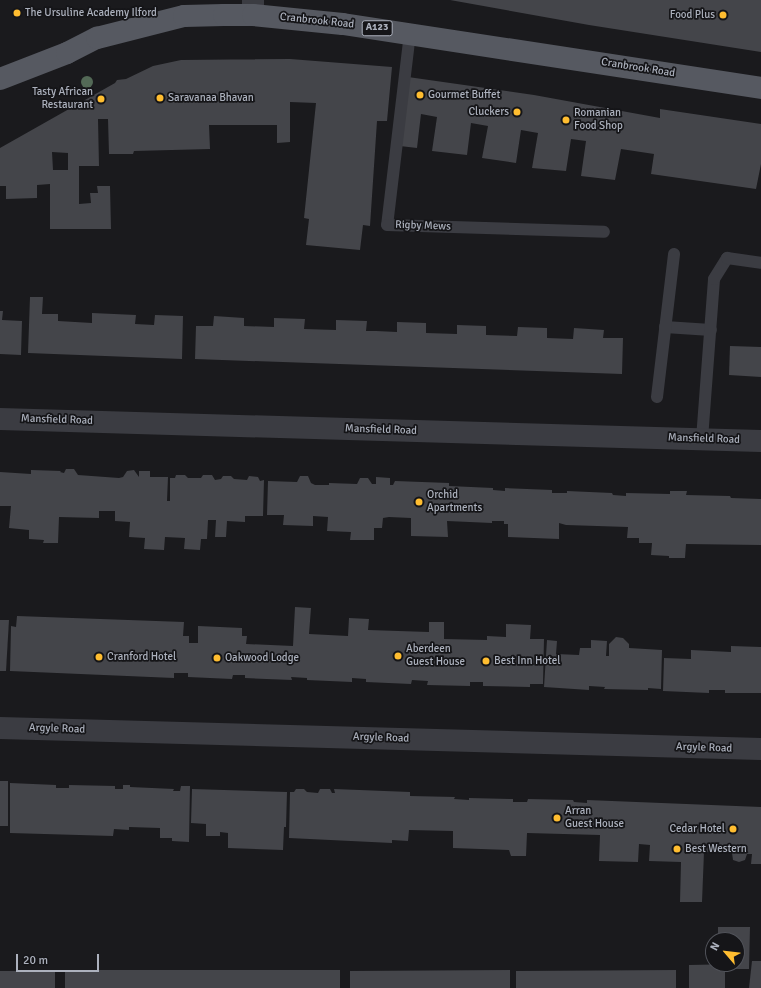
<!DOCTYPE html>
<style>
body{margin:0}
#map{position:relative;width:761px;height:988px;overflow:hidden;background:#1a1a1d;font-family:Signika,sans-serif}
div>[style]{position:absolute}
.building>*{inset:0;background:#44454a}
.service>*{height:12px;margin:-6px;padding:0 6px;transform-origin:6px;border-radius:6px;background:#3b3c42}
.minor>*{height:22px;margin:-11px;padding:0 11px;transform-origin:11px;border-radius:11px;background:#3b3c42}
.primary>*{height:22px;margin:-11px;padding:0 11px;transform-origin:11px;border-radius:11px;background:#565961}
.trees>*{width:12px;height:12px;margin:-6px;border-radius:50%;background:#536956}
.dots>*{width:11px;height:11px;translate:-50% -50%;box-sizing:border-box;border:2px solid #151518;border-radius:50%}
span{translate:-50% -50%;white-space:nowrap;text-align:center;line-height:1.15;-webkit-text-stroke:3.5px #151518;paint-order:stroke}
.shield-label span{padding:1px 3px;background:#151518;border:1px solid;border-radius:3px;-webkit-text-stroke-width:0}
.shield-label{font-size:10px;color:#acb1bd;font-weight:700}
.poi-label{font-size:11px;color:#acb1bd}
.left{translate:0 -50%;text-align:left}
.right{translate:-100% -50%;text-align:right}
.street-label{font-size:11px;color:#acb1bd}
.north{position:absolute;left:705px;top:932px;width:40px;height:40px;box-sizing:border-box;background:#151518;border:1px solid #51535a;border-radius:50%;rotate:298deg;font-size:11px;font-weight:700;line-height:16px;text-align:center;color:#acb1bd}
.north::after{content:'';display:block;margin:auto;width:14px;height:18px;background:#ffbd30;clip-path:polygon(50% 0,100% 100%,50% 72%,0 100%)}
.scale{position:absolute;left:16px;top:954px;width:83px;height:18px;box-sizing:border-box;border:2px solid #acb1bd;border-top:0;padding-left:5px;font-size:12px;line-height:14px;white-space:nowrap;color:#acb1bd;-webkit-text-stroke:3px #151518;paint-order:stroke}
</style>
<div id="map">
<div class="building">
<i style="clip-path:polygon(450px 0,761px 0,761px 52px,589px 25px)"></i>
<i style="clip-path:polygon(evenodd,290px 59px,392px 67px,387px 121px,377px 121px,370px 226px,363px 225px,360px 250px,306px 245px,309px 219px,304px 218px,316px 103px,290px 102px,290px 142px,277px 143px,277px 125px,209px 125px,210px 149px,134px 151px,133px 154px,109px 154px,108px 119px,98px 119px,99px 166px,79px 166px,79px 204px,91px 203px,90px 193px,98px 193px,97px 186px,110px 186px,111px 229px,50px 229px,50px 184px,37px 185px,37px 198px,6px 199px,6px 186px,0 186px,0 148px,115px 83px,117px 80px,126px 79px,153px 66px,181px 60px,290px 59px,52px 152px,68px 153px,68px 170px,53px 170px,52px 152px)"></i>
<i style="clip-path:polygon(408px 77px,534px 95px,660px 118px,660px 109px,761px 124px,761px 164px,756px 189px,651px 174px,654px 154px,621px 149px,615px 180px,581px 176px,586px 141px,571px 139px,566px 171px,532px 168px,538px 133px,521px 130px,516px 163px,482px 158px,488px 126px,471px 123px,467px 155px,432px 151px,437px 117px,421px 114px,417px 148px,400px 146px)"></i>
<i style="clip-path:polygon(30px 297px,43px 297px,42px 314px,58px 314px,58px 321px,92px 323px,92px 313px,136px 315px,135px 324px,154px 325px,155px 315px,183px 316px,182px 359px,28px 353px)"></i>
<i style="clip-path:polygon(0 311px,3px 311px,2px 320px,22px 321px,21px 355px,0 354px)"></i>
<i style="clip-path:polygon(214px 316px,244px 318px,244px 326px,274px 327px,274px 318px,305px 319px,304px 329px,336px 330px,336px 320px,367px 321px,366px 331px,376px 331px,397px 332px,397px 322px,426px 323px,426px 333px,457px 334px,457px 325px,486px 326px,486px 335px,517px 336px,518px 327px,547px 328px,547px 338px,573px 339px,574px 328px,604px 330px,603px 338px,623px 338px,622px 374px,195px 359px,196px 326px,213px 326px)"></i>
<i style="clip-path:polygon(730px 346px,761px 347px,761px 377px,729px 375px)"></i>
<i style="clip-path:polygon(66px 469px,74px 469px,78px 475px,119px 478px,123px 477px,127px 471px,134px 470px,139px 477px,139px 471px,150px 471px,150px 477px,168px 477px,167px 501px,170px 501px,170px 478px,175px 478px,176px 475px,185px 475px,188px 478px,201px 478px,203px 475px,212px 475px,215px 480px,221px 479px,223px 476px,231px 476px,234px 479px,247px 480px,249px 476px,258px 477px,260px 481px,264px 480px,263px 516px,245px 516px,245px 522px,227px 521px,226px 537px,215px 537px,216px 520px,208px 520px,207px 539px,201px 539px,200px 550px,184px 549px,185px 538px,165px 537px,164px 550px,144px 549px,145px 538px,129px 537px,130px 522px,115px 521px,115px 511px,99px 511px,99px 518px,59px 517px,58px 543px,43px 543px,44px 540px,29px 539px,29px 530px,9px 528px,11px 506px,0 506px,0 472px,31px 474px,31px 470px,61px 471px,60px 472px,64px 473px)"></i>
<i style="clip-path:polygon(300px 476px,308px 476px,311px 483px,315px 485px,329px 485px,329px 483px,357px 484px,360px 478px,368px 478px,372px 484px,376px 484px,376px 477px,390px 478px,390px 485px,393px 485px,395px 481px,449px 483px,449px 486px,493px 488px,493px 490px,505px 491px,505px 488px,552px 490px,552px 493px,567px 493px,567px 491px,612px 493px,613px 495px,626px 496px,626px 493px,670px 494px,670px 491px,687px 491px,686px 495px,730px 496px,731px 498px,761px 499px,761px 545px,686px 544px,685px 558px,669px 558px,669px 556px,651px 555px,652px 543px,639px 543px,639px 538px,627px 538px,628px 527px,566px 525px,559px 523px,559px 539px,508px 537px,508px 524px,504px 524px,504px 521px,492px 521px,492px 523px,447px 521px,448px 537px,411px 536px,411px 518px,389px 517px,383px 518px,382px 528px,374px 528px,374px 540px,350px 540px,351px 532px,327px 531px,328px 517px,313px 516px,313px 526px,283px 525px,284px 515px,267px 515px,268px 481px,297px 482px)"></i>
<i style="clip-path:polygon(295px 607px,311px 608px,309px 634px,348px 636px,349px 618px,369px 619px,368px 630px,429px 632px,429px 622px,444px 622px,444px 639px,487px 640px,487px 636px,506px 637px,506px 624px,531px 625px,530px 639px,544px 639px,543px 684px,530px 684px,530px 687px,483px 686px,483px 682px,470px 682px,470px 686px,427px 685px,428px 681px,412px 680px,411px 684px,366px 682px,366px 679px,352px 678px,352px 682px,307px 680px,307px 678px,291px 677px,292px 680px,245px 678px,245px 675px,233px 675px,232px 679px,188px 677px,188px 673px,174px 673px,174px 678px,10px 671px,11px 626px,16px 627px,17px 616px,184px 622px,183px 636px,189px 636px,189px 643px,198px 643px,198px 626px,242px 628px,242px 636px,247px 636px,246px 644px,293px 646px)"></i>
<i style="clip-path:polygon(0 620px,9px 620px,6px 671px,0 671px)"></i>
<i style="clip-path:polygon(616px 637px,623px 638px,629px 644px,629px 648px,662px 650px,661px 689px,648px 688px,648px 690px,604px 689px,605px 687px,589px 686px,589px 690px,544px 687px,547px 640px,557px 641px,556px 654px,579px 655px,580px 648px,591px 648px,591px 640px,607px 641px,606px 656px,609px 656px,609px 644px)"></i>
<i style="clip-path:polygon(731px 646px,761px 647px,761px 693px,725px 693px,725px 690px,709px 690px,709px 693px,663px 691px,664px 658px,691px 659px,691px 650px,731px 652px)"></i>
<i style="clip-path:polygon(0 781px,8px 781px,8px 826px,0 826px)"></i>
<i style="clip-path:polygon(10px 783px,56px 785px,56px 788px,69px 788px,69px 785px,115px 786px,115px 789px,123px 789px,123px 785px,130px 785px,130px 787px,174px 789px,173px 791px,180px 791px,181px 786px,190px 786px,189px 842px,172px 841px,172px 838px,160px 838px,160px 828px,129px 827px,129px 830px,114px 829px,113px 836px,10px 833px)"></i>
<i style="clip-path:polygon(192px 789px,287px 792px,286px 827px,284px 827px,283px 850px,228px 848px,228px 833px,220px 832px,220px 836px,206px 836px,206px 824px,191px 823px)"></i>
<i style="clip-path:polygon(296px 789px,304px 789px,307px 792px,318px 793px,320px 789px,330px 789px,332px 793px,335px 793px,334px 789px,410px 792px,410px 796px,455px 797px,454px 799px,469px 800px,469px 798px,513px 799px,513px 802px,527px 802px,528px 799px,573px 800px,574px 802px,587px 803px,587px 800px,761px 807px,761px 864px,751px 864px,752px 854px,747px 854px,745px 860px,739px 862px,733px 860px,732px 853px,704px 852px,702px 902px,680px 902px,681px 862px,649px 861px,650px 845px,639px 844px,638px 862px,599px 861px,600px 835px,527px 833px,526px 856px,511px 856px,509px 850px,453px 848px,453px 831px,409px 830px,408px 841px,392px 840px,392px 843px,289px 838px,290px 792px,294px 792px)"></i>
<i style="clip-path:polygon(718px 927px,750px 927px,749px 969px,725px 969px,725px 988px,689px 988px,689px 965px,737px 964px,737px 940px,718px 940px)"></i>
<i style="clip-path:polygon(752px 961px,761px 961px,761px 988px,749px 988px)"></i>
<i style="clip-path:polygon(65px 970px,340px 970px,340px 988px,65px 988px)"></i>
<i style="clip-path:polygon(510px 970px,510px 988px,350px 988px,350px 971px)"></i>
<i style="clip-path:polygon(676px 970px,676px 988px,516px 988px,516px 971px)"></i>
<i style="clip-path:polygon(0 971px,55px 971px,55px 988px,0 988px)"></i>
</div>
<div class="service">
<i style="left:410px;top:33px;width:193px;rotate:96.8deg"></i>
<i style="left:387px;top:225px;width:217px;rotate:1.8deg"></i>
<i style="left:665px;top:327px;width:46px;rotate:3.7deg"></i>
<i style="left:657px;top:397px;width:144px;rotate:-83.2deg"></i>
<i style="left:702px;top:439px;width:160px;rotate:-85.7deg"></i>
<i style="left:714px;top:279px;width:25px;rotate:-58deg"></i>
<i style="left:727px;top:258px;width:34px;rotate:8deg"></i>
</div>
<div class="minor">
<i style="left:253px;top:0;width:15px;rotate:90deg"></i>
<i style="left:0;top:419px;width:761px;rotate:1.66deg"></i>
<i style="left:0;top:728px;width:761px;rotate:1.58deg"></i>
</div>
<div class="primary">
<i style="left:0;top:79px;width:72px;rotate:-21.2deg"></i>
<i style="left:67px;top:53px;width:34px;rotate:-27deg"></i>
<i style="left:97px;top:38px;width:90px;rotate:-14.2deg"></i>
<i style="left:184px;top:16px;width:40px;rotate:-1.4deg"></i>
<i style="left:224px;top:15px;width:29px"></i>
<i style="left:253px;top:15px;width:90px;rotate:5.7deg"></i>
<i style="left:343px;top:24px;width:423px;rotate:8.7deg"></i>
</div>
<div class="trees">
<i style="left:87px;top:82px"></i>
</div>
<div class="dots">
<i style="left:17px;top:13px;background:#ffbd30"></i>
<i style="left:723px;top:15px;background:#ffbd30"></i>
<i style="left:420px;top:95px;background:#ffbd30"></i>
<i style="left:160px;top:98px;background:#ffbd30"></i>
<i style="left:101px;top:99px;background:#ffbd30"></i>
<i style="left:517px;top:112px;background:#ffbd30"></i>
<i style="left:566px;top:120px;background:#ffbd30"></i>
<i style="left:419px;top:502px;background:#ffbd30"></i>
<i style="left:398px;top:656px;background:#ffbd30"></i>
<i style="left:99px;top:657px;background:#ffbd30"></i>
<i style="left:217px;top:658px;background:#ffbd30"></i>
<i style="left:486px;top:661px;background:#ffbd30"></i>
<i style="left:557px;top:818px;background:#ffbd30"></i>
<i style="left:733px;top:829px;background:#ffbd30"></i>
<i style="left:677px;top:849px;background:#ffbd30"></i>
</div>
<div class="shield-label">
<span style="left:377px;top:28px">A123</span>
</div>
<div class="poi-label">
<span class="left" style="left:25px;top:13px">The Ursuline Academy Ilford</span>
<span class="right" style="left:715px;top:15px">Food Plus</span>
<span class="right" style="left:93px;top:99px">Tasty African<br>Restaurant</span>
<span class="left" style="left:428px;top:95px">Gourmet Buffet</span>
<span class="left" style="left:168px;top:98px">Saravanaa Bhavan</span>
<span class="right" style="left:509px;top:112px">Cluckers</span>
<span class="left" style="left:574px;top:120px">Romanian<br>Food Shop</span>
<span class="left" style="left:427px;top:502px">Orchid<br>Apartments</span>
<span class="left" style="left:406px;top:656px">Aberdeen<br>Guest House</span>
<span class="left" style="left:107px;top:657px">Cranford Hotel</span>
<span class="left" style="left:225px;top:658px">Oakwood Lodge</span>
<span class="left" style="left:494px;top:661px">Best Inn Hotel</span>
<span class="left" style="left:565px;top:818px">Arran<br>Guest House</span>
<span class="right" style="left:725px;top:829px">Cedar Hotel</span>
<span class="left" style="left:685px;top:849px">Best Western</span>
</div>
<div class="street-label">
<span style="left:317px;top:21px;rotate:6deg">Cranbrook Road</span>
<span style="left:638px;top:68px;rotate:9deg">Cranbrook Road</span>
<span style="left:423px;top:226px;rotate:2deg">Rigby Mews</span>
<span style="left:57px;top:420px;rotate:2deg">Mansfield Road</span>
<span style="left:381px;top:430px;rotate:2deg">Mansfield Road</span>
<span style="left:704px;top:439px;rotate:2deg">Mansfield Road</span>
<span style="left:57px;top:729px;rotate:2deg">Argyle Road</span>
<span style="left:381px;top:738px;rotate:2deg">Argyle Road</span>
<span style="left:704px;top:748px;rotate:2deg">Argyle Road</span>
</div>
<div class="north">N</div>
<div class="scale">20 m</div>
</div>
